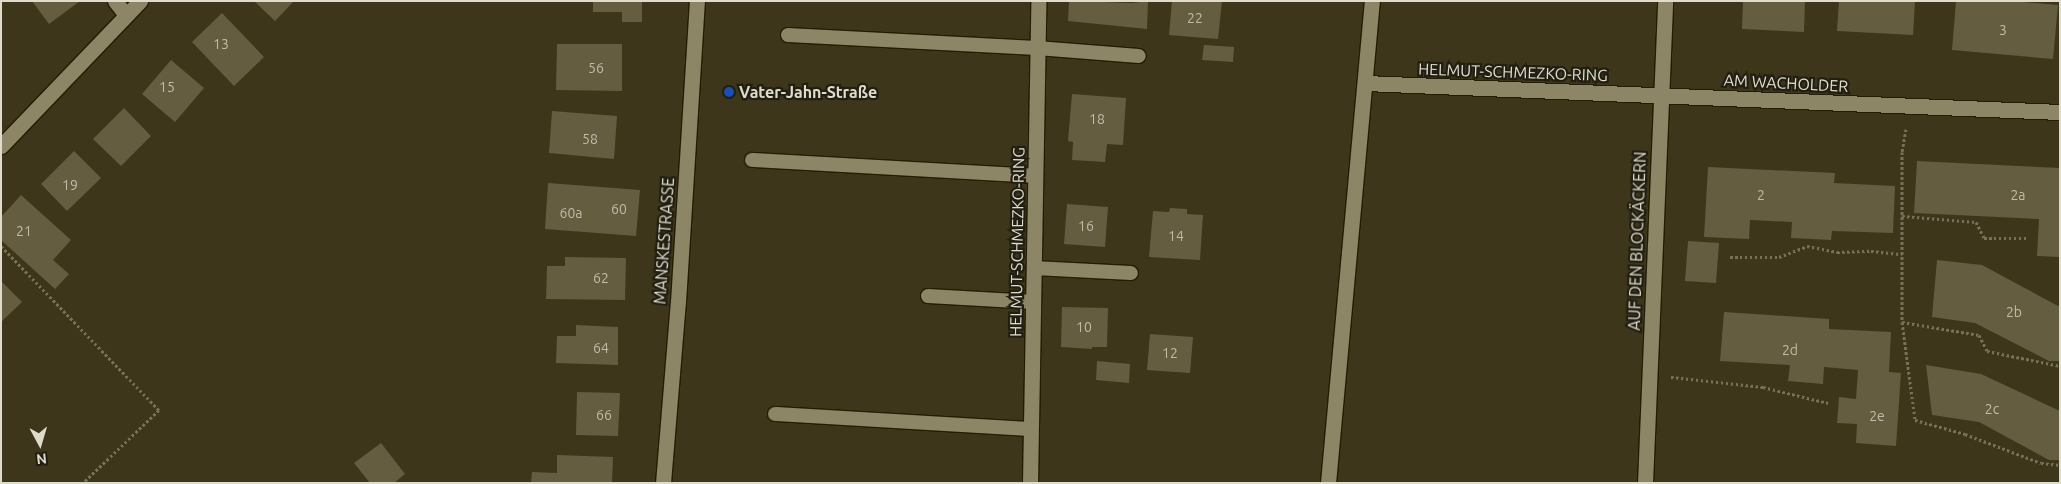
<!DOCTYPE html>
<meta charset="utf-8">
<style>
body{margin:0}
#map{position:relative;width:2061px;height:484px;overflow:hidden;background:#3d361a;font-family:Ubuntu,sans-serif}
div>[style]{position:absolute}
.building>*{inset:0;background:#645d40}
.path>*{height:3px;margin-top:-1.5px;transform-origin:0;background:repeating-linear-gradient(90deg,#777159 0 2.5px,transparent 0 5px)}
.roads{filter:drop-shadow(1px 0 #241d02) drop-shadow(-1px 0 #241d02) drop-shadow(0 1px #241d02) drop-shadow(0 -1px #241d02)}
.service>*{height:14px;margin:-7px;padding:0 7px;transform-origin:7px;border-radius:7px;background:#8c8566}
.minor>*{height:15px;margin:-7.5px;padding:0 7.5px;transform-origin:7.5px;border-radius:7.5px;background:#8c8566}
.dots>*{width:14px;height:14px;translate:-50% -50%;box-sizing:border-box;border:2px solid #211e12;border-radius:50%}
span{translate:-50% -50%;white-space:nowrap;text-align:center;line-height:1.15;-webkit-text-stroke:4.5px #211e12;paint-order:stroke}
.number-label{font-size:14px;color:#c1bca9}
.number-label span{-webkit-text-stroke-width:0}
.street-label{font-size:16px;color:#e0dccc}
.poi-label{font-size:16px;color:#e0dccc;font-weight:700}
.left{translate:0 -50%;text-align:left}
.frame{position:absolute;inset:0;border:2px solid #e0dccc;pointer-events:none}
.north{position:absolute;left:15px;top:419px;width:50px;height:50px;-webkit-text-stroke:4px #211e12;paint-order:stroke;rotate:174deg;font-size:14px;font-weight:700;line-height:20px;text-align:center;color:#e0dccc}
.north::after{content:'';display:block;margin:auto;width:18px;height:22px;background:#e0dccc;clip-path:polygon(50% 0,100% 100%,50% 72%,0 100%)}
</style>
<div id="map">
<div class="building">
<i style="clip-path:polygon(32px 1px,80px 1px,49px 24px)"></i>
<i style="clip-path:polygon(254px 1px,294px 1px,275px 21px)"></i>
<i style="clip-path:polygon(593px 1px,642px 1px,642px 22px,622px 22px,622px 12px,593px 12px)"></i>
<i style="clip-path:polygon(1069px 1px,1132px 3px,1148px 1px,1147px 29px,1068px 21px)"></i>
<i style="clip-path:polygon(1172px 1px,1222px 1px,1218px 39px,1169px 35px)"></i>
<i style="clip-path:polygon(1743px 1px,1805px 1px,1804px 32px,1742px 29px)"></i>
<i style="clip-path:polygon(1839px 1px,1915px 1px,1913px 35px,1837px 31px)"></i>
<i style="clip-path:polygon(1956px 1px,2011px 1px,2058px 5px,2053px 59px,1952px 50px)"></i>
<i style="clip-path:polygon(222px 13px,264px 57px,234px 86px,192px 42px)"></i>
<i style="clip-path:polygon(557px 44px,622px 44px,622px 91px,556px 90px)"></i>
<i style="clip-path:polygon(1204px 45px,1234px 47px,1233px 62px,1202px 60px)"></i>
<i style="clip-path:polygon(171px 60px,204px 88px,175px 122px,142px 94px)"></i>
<i style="clip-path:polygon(1072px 94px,1126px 98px,1123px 145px,1107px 144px,1105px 162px,1072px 160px,1073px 142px,1068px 141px)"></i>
<i style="clip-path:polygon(124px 108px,151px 136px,121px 166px,93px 139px)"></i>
<i style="clip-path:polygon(552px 111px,617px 116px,614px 159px,549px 153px)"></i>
<i style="clip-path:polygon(74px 151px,101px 178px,67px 211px,41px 184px)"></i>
<i style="clip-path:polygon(1917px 161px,2060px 168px,2060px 257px,2037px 256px,2039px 219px,1914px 213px)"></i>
<i style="clip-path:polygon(1708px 167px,1835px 173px,1834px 183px,1895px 186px,1893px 233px,1832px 231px,1831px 240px,1791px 238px,1792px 222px,1750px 220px,1749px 239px,1704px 237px)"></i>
<i style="clip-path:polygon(548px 183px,640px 190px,636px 236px,545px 229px)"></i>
<i style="clip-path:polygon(21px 195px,71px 240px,53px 260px,69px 274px,55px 289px,1px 240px,1px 217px)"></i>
<i style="clip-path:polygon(1067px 204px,1108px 207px,1105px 247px,1064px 244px)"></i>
<i style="clip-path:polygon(1170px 208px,1187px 209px,1187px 214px,1203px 215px,1200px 260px,1149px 257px,1153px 211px,1169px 212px)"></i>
<i style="clip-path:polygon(1688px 241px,1719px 243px,1716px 283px,1685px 281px)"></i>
<i style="clip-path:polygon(565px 257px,626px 258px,625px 300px,546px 299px,547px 266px,565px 266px)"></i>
<i style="clip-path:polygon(1937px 260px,1982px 265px,2060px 307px,2060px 361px,2049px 361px,1975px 323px,1932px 317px)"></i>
<i style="clip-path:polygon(1px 281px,22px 302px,1px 322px)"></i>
<i style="clip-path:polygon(1062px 307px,1108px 308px,1107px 347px,1092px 347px,1092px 349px,1061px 347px)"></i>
<i style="clip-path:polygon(1724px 312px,1829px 319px,1829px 329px,1891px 332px,1889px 372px,1901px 373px,1896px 446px,1856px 443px,1857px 424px,1837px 423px,1839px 397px,1856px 399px,1858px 370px,1824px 367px,1823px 384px,1788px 381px,1790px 365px,1720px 361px)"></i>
<i style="clip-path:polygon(576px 325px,618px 327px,618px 365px,556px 363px,557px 336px,576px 336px)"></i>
<i style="clip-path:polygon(1150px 334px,1193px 337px,1190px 373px,1147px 370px)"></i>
<i style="clip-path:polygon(1097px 361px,1130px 364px,1129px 383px,1096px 380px)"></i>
<i style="clip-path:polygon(1926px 365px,1981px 374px,2060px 411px,2060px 460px,2049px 460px,1979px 422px,1932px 415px)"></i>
<i style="clip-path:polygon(577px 392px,620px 393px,618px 436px,576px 435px)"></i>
<i style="clip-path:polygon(381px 443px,405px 474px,394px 483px,370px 483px,354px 463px)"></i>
<i style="clip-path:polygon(557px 455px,613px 457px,612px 483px,531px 483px,532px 472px,557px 473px)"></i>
</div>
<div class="path">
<i style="left:1906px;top:129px;width:23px;rotate:100deg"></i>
<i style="left:1902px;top:152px;width:170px;rotate:90deg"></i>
<i style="left:1902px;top:322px;width:99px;rotate:82.4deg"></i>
<i style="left:1915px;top:420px;width:52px;rotate:15.6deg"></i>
<i style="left:1965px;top:434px;width:81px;rotate:20.9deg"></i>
<i style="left:2041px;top:463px;width:19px;rotate:6deg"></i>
<i style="left:1902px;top:216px;width:74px;rotate:4.6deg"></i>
<i style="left:1976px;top:222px;width:18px;rotate:63deg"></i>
<i style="left:1984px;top:238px;width:43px"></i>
<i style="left:1px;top:246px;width:228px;rotate:46.1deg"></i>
<i style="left:159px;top:410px;width:105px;rotate:136.2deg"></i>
<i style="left:1730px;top:257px;width:49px"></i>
<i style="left:1779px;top:257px;width:30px;rotate:-21deg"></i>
<i style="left:1807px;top:246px;width:31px;rotate:11deg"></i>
<i style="left:1837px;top:252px;width:34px;rotate:-2deg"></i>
<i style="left:1871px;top:251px;width:31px;rotate:6deg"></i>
<i style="left:1902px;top:322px;width:78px;rotate:9.6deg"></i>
<i style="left:1979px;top:335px;width:18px;rotate:63deg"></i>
<i style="left:1987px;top:351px;width:75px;rotate:11.6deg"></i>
<i style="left:1671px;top:377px;width:93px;rotate:6.2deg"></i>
<i style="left:1763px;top:387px;width:67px;rotate:13.8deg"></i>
</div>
<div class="roads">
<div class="service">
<i style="left:788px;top:35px;width:249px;rotate:3deg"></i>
<i style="left:1037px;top:48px;width:102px;rotate:4.5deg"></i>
<i style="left:752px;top:160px;width:283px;rotate:3.2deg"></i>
<i style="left:1034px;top:268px;width:97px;rotate:3deg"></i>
<i style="left:928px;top:296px;width:106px;rotate:3.2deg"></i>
<i style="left:775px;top:414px;width:256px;rotate:3.4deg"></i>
</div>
<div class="minor">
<i style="left:115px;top:1px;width:18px;rotate:52deg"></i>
<i style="left:1365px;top:83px;width:696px;rotate:2.39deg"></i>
<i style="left:1px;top:146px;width:201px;rotate:-46.2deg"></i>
<i style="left:663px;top:483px;width:182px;rotate:-85.3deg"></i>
<i style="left:678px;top:302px;width:302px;rotate:-86.4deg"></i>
<i style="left:1030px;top:483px;width:482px;rotate:-89deg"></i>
<i style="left:1328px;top:483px;width:484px;rotate:-84.8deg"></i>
<i style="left:1645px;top:483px;width:482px;rotate:-87.6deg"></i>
</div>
</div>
<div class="dots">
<i style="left:729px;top:92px;background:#1a4fb4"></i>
</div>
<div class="number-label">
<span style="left:1195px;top:18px">22</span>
<span style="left:2003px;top:30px">3</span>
<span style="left:221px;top:44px">13</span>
<span style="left:596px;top:68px">56</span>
<span style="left:167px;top:87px">15</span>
<span style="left:1097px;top:119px">18</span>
<span style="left:590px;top:139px">58</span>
<span style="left:70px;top:185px">19</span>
<span style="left:1761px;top:195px">2</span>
<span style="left:2018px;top:195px">2a</span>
<span style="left:619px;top:209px">60</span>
<span style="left:571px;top:213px">60a</span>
<span style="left:1086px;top:226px">16</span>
<span style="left:24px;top:231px">21</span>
<span style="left:1176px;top:236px">14</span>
<span style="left:601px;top:278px">62</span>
<span style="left:2014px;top:312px">2b</span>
<span style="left:1084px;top:327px">10</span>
<span style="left:601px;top:348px">64</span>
<span style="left:1790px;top:350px">2d</span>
<span style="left:1170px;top:353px">12</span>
<span style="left:1992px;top:409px">2c</span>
<span style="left:604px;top:415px">66</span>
<span style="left:1877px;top:416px">2e</span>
</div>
<div class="street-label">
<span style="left:1513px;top:72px;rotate:2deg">HELMUT-SCHMEZKO-RING</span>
<span style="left:1786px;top:83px;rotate:3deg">AM WACHOLDER</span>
<span style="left:664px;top:241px;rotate:-86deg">MANSKESTRASSE</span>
<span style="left:1637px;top:241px;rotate:-88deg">AUF DEN BLOCKÄCKERN</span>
<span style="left:1017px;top:242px;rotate:-89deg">HELMUT-SCHMEZKO-RING</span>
</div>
<div class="poi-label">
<span class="left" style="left:739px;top:92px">Vater-Jahn-Straße</span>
</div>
<div class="frame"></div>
<div class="north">N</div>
</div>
